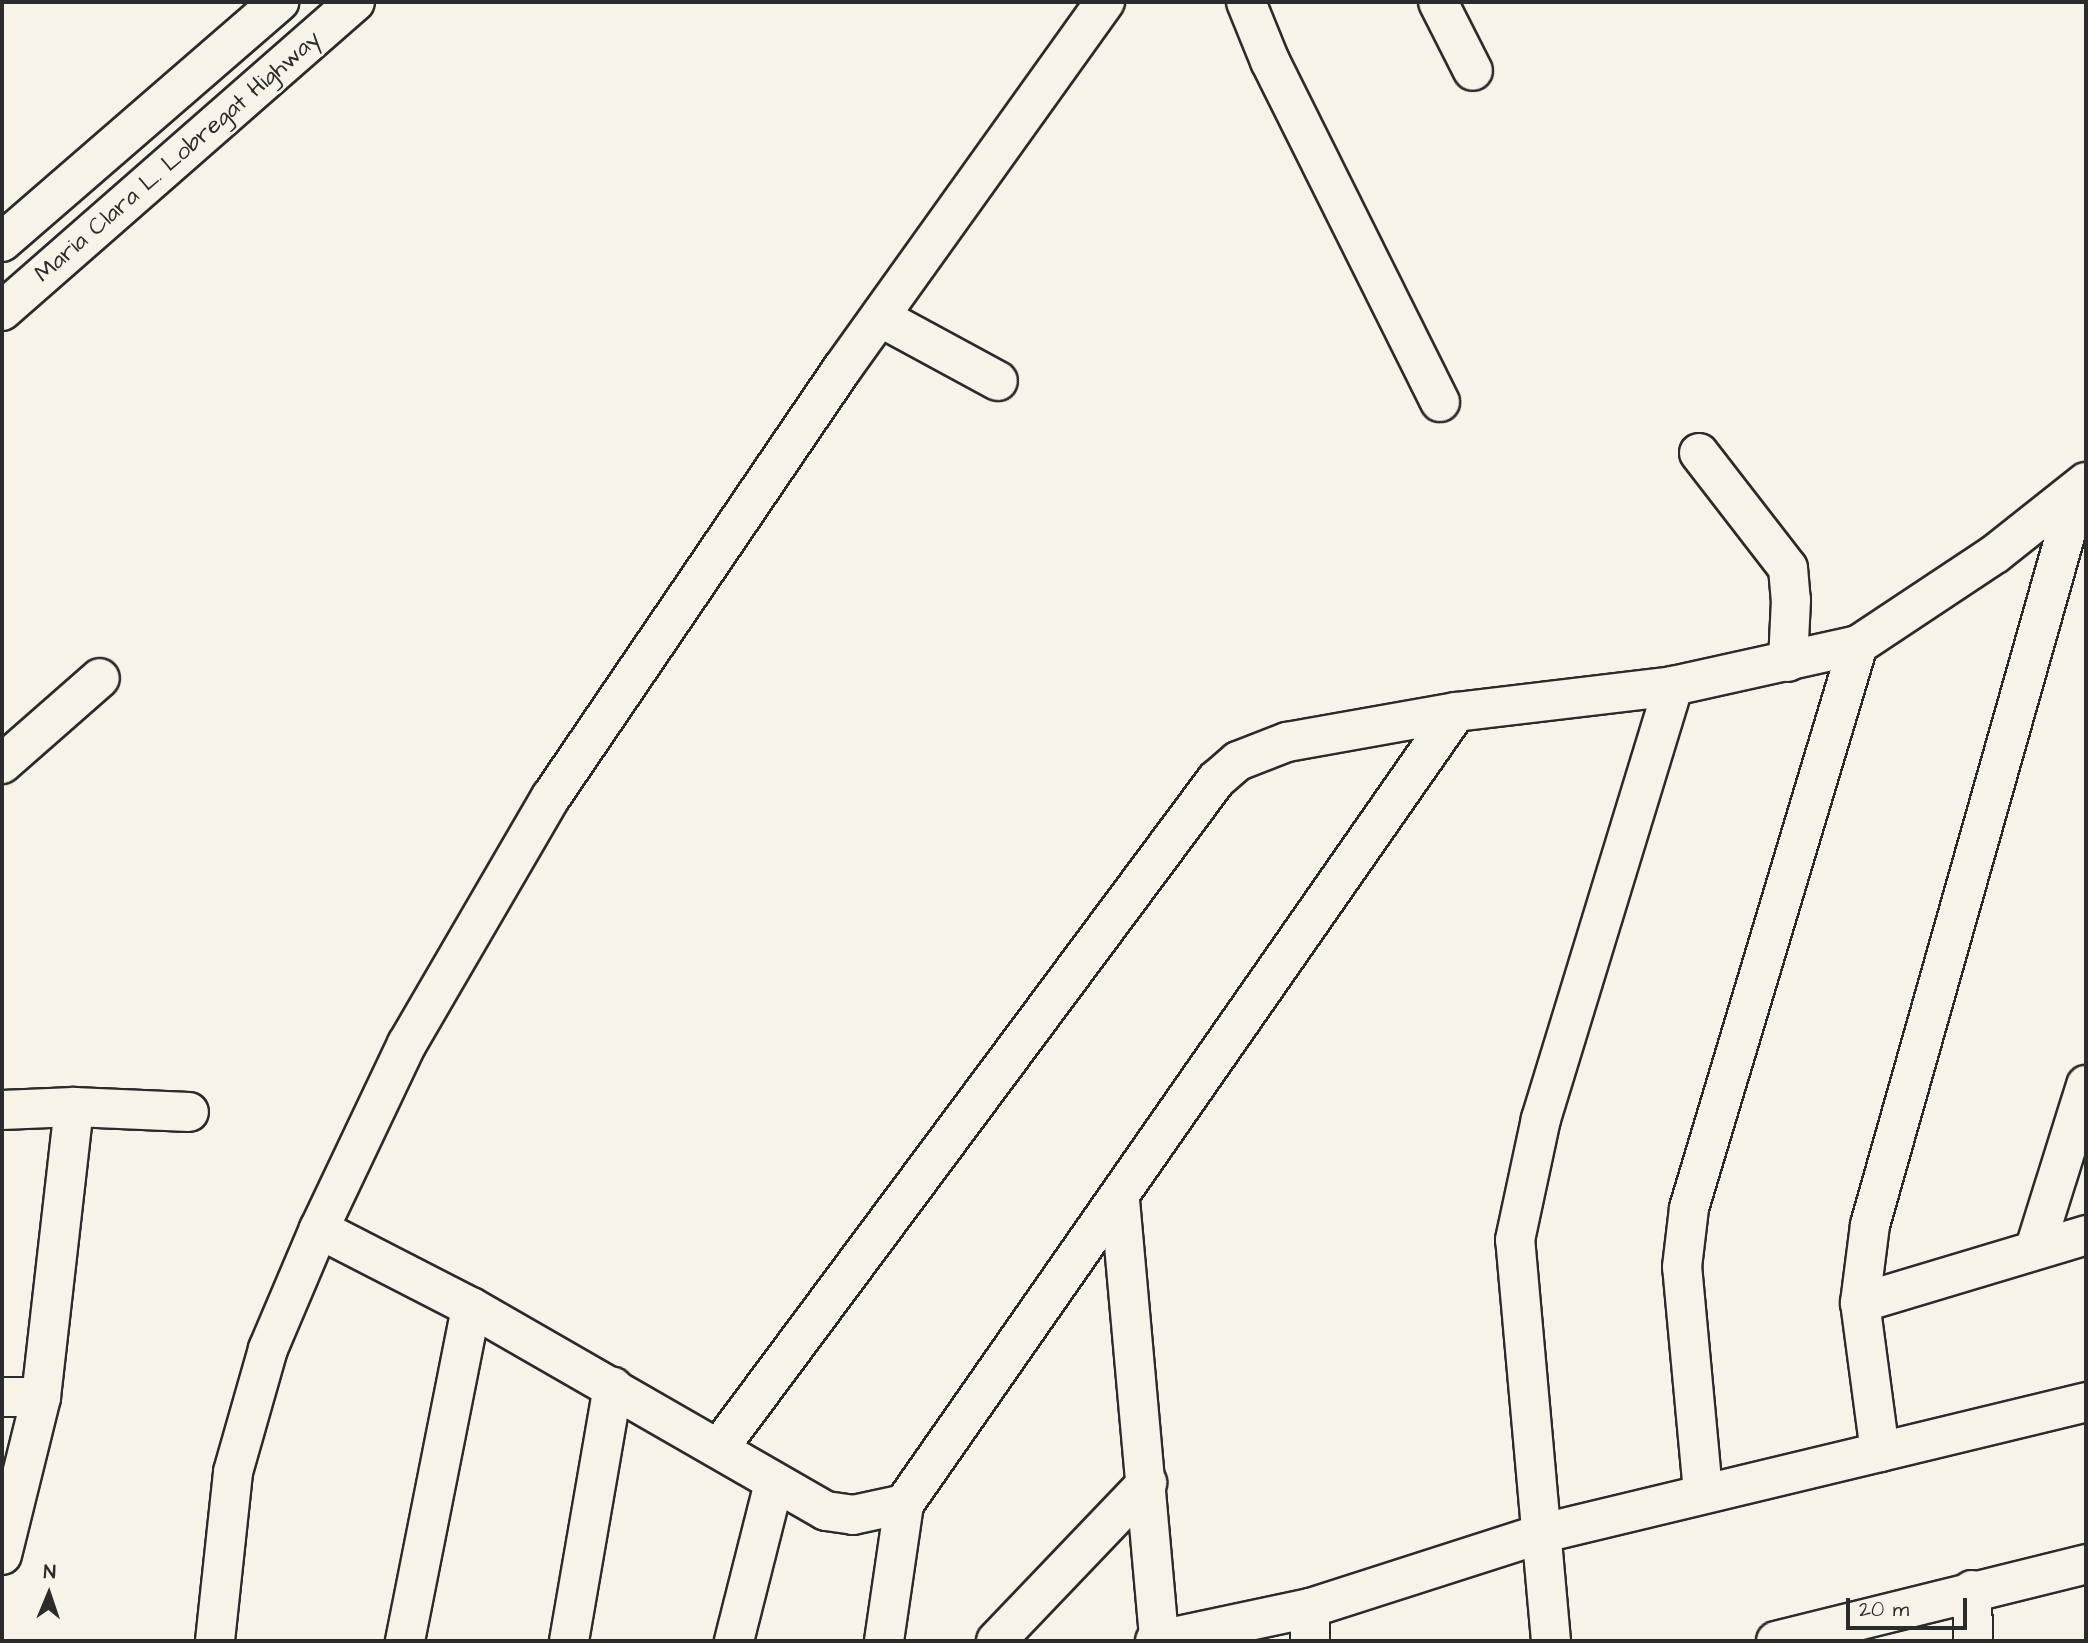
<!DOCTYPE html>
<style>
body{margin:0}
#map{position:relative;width:2088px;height:1643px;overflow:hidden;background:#f7f3e8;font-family:"Architects Daughter",sans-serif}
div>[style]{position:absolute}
.roads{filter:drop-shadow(2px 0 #2b2b2b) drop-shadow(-2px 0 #2b2b2b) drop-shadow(0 2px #2b2b2b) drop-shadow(0 -2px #2b2b2b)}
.street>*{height:38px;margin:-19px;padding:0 19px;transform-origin:19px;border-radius:19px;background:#f7f3e8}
.highway>*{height:38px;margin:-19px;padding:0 19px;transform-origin:19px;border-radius:19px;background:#f7f3e8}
span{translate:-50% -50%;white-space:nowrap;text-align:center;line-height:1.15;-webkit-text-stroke:5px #f7f3e8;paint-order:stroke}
.street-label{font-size:24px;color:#2b2b2b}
.frame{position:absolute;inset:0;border:4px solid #2b2b2b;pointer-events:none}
.north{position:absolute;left:14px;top:1559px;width:70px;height:70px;-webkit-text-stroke:5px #f7f3e8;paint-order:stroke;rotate:2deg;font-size:19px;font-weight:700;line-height:28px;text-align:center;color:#2b2b2b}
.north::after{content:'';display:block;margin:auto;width:24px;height:32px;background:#2b2b2b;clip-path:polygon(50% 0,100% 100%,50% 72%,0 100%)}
.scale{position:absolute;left:1846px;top:1598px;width:121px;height:32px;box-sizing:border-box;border:4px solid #2b2b2b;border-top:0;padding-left:9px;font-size:21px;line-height:24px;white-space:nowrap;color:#2b2b2b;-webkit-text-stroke:5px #f7f3e8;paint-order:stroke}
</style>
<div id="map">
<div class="roads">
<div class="street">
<i style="left:1246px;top:2px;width:64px;rotate:67.9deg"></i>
<i style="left:1270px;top:61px;width:381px;rotate:63.5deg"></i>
<i style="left:1438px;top:2px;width:77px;rotate:63.1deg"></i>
<i style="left:880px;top:317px;width:134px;rotate:28.5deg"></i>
<i style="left:1699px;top:453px;width:145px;rotate:52.3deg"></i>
<i style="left:1788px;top:568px;width:32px;rotate:85deg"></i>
<i style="left:1791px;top:600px;width:62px;rotate:92.8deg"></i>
<i style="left:2px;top:764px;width:130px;rotate:-41.3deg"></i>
<i style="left:2px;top:1110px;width:72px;rotate:-2.4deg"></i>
<i style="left:74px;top:1107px;width:115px;rotate:2.5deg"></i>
<i style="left:1120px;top:1200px;width:440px;rotate:84.9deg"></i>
<i style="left:319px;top:1229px;width:171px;rotate:27.2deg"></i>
<i style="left:471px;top:1307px;width:409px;rotate:29.9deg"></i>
<i style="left:826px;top:1511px;width:27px;rotate:8deg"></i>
<i style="left:853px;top:1515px;width:52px;rotate:-12.2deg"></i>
<i style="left:2035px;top:1248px;width:171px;rotate:-72.6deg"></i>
<i style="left:1860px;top:1303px;width:236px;rotate:-16.7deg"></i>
<i style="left:2px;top:1397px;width:39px"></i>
<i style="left:719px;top:1448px;width:833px;rotate:-53.35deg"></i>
<i style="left:1216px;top:780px;width:29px;rotate:-41deg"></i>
<i style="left:1238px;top:761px;width:53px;rotate:-21.2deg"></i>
<i style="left:1287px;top:742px;width:172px;rotate:-10.1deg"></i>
<i style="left:1880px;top:1452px;width:212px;rotate:-13.6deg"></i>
<i style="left:1703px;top:1492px;width:226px;rotate:-95.3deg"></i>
<i style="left:1682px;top:1267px;width:59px;rotate:-83.2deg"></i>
<i style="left:1689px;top:1208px;width:588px;rotate:-73.29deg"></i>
<i style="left:2px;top:1555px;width:163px;rotate:-76.1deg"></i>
<i style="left:41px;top:1397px;width:292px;rotate:-83.5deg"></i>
<i style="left:1972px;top:1590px;width:51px;rotate:88.9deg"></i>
<i style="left:215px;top:1641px;width:170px;rotate:-83.9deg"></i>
<i style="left:233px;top:1472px;width:128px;rotate:-74.1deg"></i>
<i style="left:268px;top:1349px;width:130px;rotate:-67deg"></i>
<i style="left:319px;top:1229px;width:205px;rotate:-64.6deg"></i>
<i style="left:407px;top:1044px;width:286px;rotate:-59.8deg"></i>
<i style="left:551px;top:797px;width:518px;rotate:-55.79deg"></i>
<i style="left:842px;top:369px;width:452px;rotate:-54.4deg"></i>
<i style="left:405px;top:1641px;width:340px;rotate:-78.8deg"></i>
<i style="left:569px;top:1641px;width:258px;rotate:-80.2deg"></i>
<i style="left:734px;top:1641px;width:163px;rotate:-75.8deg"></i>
<i style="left:884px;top:1641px;width:138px;rotate:-81.7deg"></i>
<i style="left:904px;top:1504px;width:965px;rotate:-55.12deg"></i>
<i style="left:1456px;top:712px;width:219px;rotate:-6.8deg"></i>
<i style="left:1673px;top:686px;width:189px;rotate:-12.5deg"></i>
<i style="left:1858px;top:645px;width:164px;rotate:-33.6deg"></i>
<i style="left:1995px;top:554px;width:116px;rotate:-38.4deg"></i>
<i style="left:996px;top:1641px;width:219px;rotate:-46.3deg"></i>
<i style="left:1155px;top:1641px;width:158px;rotate:-12deg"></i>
<i style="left:1310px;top:1608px;width:245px;rotate:-17.8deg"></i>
<i style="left:1543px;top:1533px;width:347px;rotate:-13.5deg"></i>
<i style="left:1880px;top:1452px;width:150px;rotate:-97.6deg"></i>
<i style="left:1860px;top:1303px;width:79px;rotate:-82.7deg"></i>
<i style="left:1870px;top:1225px;width:764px;rotate:-74.2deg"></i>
<i style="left:1310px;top:1641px;width:33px;rotate:-90deg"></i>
<i style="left:1551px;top:1641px;width:403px;rotate:-95.1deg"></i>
<i style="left:1515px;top:1240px;width:124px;rotate:-77.9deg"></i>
<i style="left:1541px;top:1119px;width:453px;rotate:-73deg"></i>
<i style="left:1776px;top:1641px;width:319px;rotate:-13.9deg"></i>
</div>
<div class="highway">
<i style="left:2px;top:242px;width:367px;rotate:-40.9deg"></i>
<i style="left:2px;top:311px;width:469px;rotate:-41.2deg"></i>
</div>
</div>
<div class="street-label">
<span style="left:178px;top:157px;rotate:-41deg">Maria Clara L. Lobregat Highway</span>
</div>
<div class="frame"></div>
<div class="north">N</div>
<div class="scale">20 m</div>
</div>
